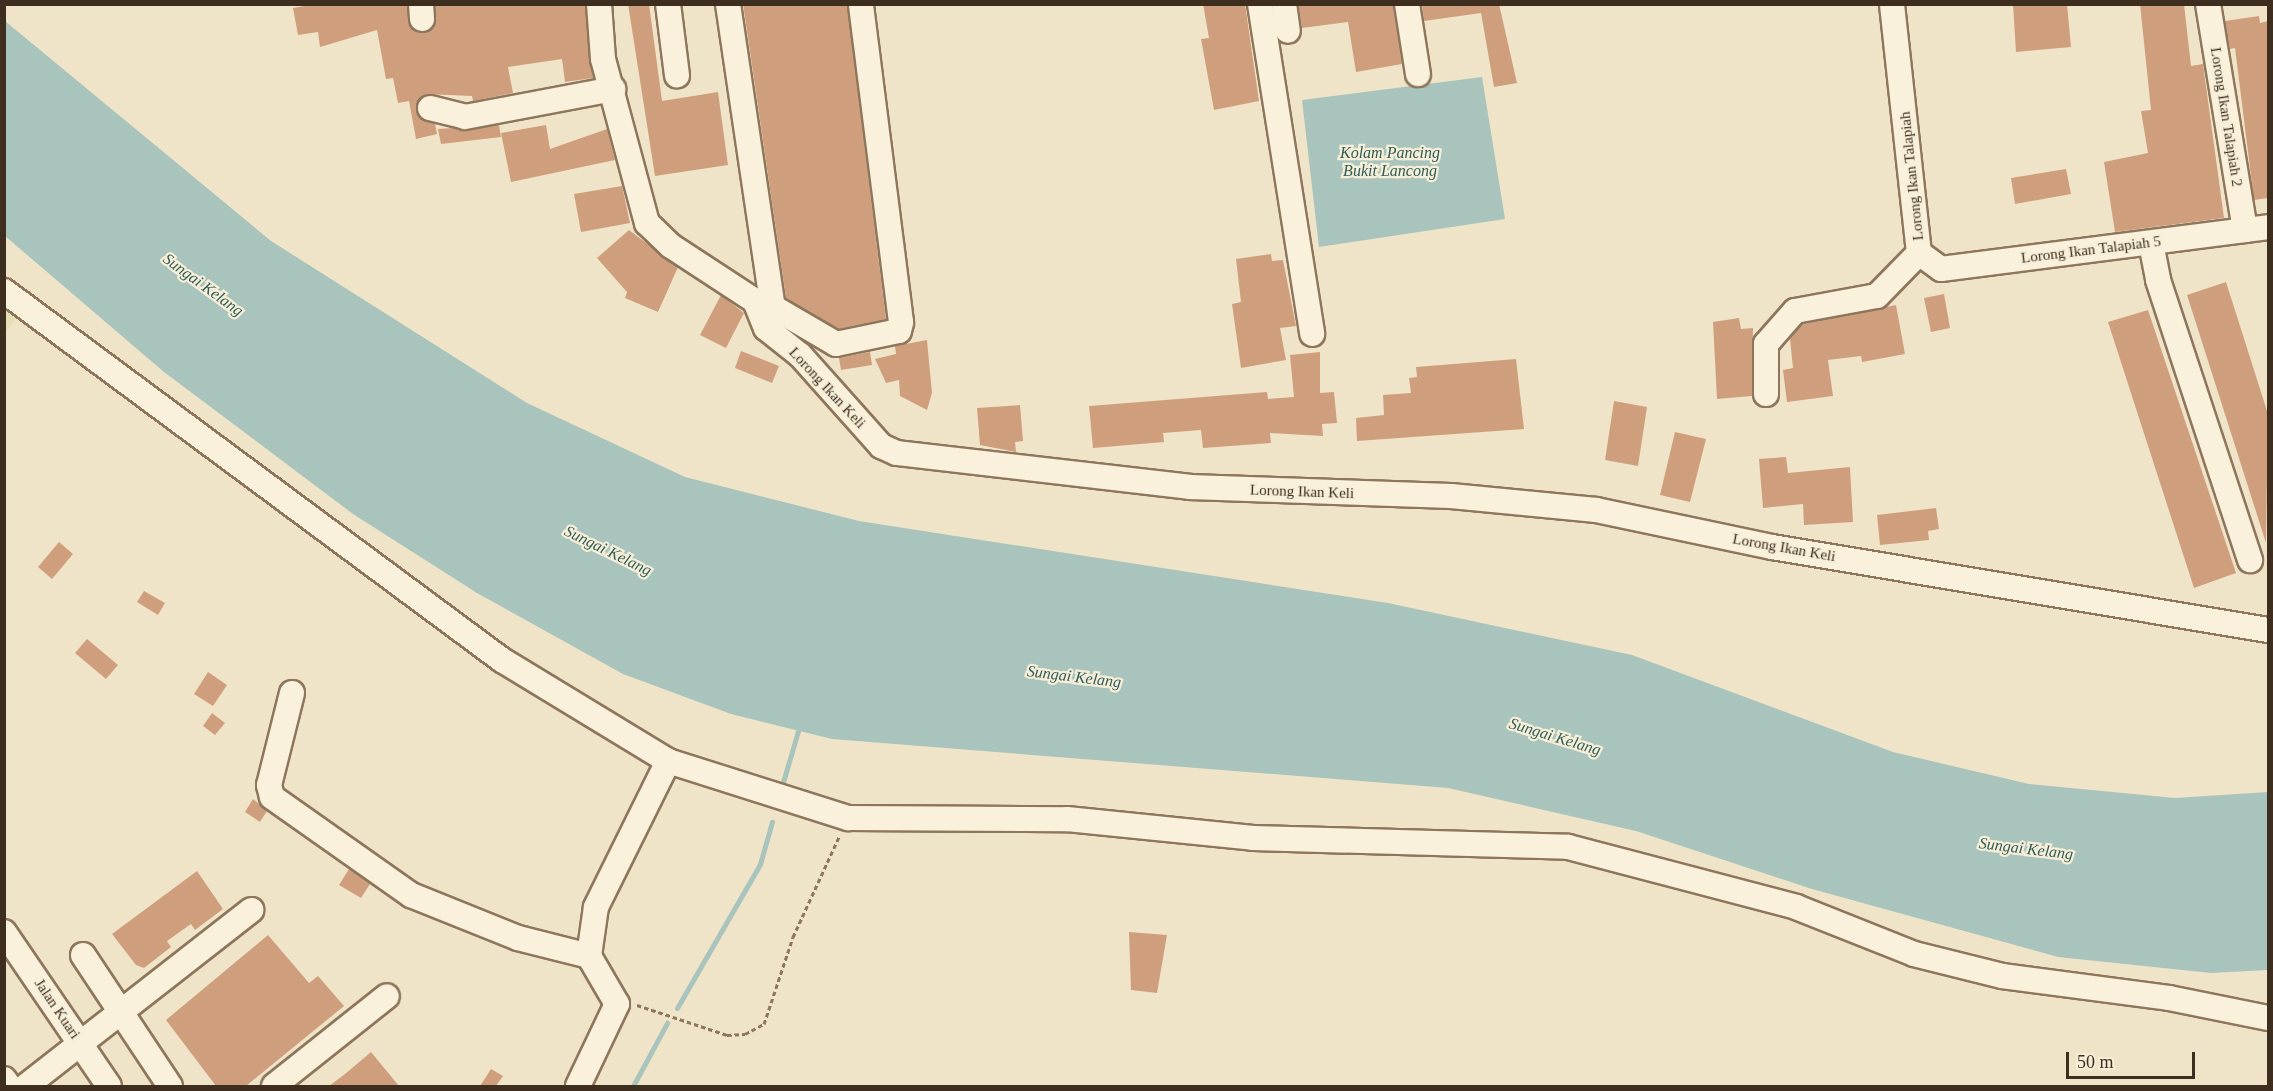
<!DOCTYPE html>
<style>
body{margin:0}
#map{position:relative;width:2273px;height:1091px;overflow:hidden;background:#f0e4c8;font-family:"Times New Roman",serif}
div>[style]{position:absolute}
.farmland>*{inset:0;background:#e6deb5}
.water>*{inset:0;background:#a9c4bc}
.stream>*{height:5px;margin:-2.5px;padding:0 2.5px;transform-origin:2.5px;border-radius:2.5px;background:#a9c4bc}
.building>*{inset:0;background:#cf9f7d}
.path>*{height:3px;margin-top:-1.5px;transform-origin:0;background:repeating-linear-gradient(90deg,#8d765c 0 4.5px,transparent 0 7.5px)}
.roads{filter:drop-shadow(2px 0 #8d765c) drop-shadow(-2px 0 #8d765c) drop-shadow(0 2px #8d765c) drop-shadow(0 -2px #8d765c)}
.minor>*{height:24px;margin:-12px;padding:0 12px;transform-origin:12px;border-radius:12px;background:#faf1dc}
span{translate:-50% -50%;white-space:nowrap;text-align:center;line-height:1.15;-webkit-text-stroke:4.5px #f7eed8;paint-order:stroke}
.street-label{font-size:15px;color:#3d2e20}
.water-label{font-size:16px;color:#2f5d5a;font-style:italic}
.frame{position:absolute;inset:0;border:6px solid #3d2e20;pointer-events:none}
.scale{position:absolute;left:2066px;top:1052px;width:129px;height:27px;box-sizing:border-box;border:3px solid #3d2e20;border-top:0;padding-left:8px;font-size:18px;line-height:21px;white-space:nowrap;color:#3d2e20;-webkit-text-stroke:4px #f7eed8;paint-order:stroke}
</style>
<div id="map">
<div class="farmland">
<i style="clip-path:polygon(5px 299px,21px 311px,5px 334px)"></i>
</div>
<div class="water">
<i style="clip-path:polygon(5px 21px,271px 241px,527px 403px,685px 477px,859px 521px,1388px 603px,1632px 655px,1893px 752px,2029px 784px,2175px 798px,2268px 792px,2268px 970px,2211px 973px,2058px 957px,1812px 889px,1636px 831px,1448px 788px,832px 739px,731px 714px,623px 674px,477px 593px,353px 514px,164px 372px,5px 236px)"></i>
<i style="clip-path:polygon(1482px 77px,1505px 219px,1319px 247px,1302px 100px)"></i>
</div>
<div class="stream">
<i style="left:783px;top:782px;width:53px;rotate:-73.6deg"></i>
<i style="left:677px;top:1008px;width:166px;rotate:-60deg"></i>
<i style="left:760px;top:864px;width:44px;rotate:-74.1deg"></i>
<i style="left:633px;top:1086px;width:72px;rotate:-61.6deg"></i>
</div>
<div class="building">
<i style="clip-path:polygon(316px 4px,407px 4px,410px 26px,422px 33px,435px 25px,435px 4px,585px 4px,593px 78px,565px 82px,562px 59px,508px 67px,513px 93px,473px 101px,472px 96px,426px 94px,417px 112px,435px 124px,437px 134px,416px 139px,409px 101px,398px 103px,393px 78px,386px 79px,377px 30px,320px 47px,318px 32px,298px 35px,293px 8px)"></i>
<i style="clip-path:polygon(628px 4px,649px 4px,662px 101px,718px 92px,728px 165px,655px 176px)"></i>
<i style="clip-path:polygon(743px 4px,847px 4px,886px 319px,838px 329px,786px 298px)"></i>
<i style="clip-path:polygon(1203px 4px,1245px 4px,1259px 101px,1214px 110px,1201px 39px,1209px 38px)"></i>
<i style="clip-path:polygon(1298px 4px,1393px 4px,1402px 64px,1356px 72px,1348px 22px,1302px 28px)"></i>
<i style="clip-path:polygon(1422px 4px,1499px 4px,1517px 83px,1494px 87px,1481px 13px,1424px 21px)"></i>
<i style="clip-path:polygon(2013px 4px,2067px 4px,2071px 47px,2016px 52px)"></i>
<i style="clip-path:polygon(2140px 4px,2184px 4px,2191px 66px,2203px 64px,2224px 218px,2115px 232px,2104px 162px,2148px 153px,2141px 111px,2151px 110px)"></i>
<i style="clip-path:polygon(2259px 16px,2260px 23px,2268px 21px,2268px 198px,2254px 200px,2235px 48px,2230px 49px,2225px 21px)"></i>
<i style="clip-path:polygon(499px 125px,501px 137px,441px 144px,438px 129px)"></i>
<i style="clip-path:polygon(546px 125px,550px 149px,607px 129px,615px 160px,511px 182px,501px 133px)"></i>
<i style="clip-path:polygon(2066px 169px,2071px 194px,2015px 204px,2011px 178px)"></i>
<i style="clip-path:polygon(622px 186px,630px 223px,581px 232px,574px 194px)"></i>
<i style="clip-path:polygon(629px 230px,678px 267px,658px 312px,625px 298px,627px 292px,597px 258px)"></i>
<i style="clip-path:polygon(1271px 254px,1272px 261px,1283px 260px,1296px 326px,1280px 328px,1286px 360px,1241px 368px,1232px 304px,1241px 302px,1236px 259px)"></i>
<i style="clip-path:polygon(2226px 282px,2268px 414px,2266px 543px,2187px 295px)"></i>
<i style="clip-path:polygon(1944px 294px,1950px 328px,1931px 332px,1924px 298px)"></i>
<i style="clip-path:polygon(721px 295px,744px 313px,726px 348px,700px 335px)"></i>
<i style="clip-path:polygon(1896px 305px,1905px 354px,1862px 362px,1861px 356px,1828px 360px,1833px 396px,1787px 402px,1783px 370px,1793px 368px,1790px 339px,1802px 324px)"></i>
<i style="clip-path:polygon(2148px 310px,2236px 573px,2194px 588px,2108px 322px)"></i>
<i style="clip-path:polygon(1739px 318px,1741px 329px,1753px 328px,1752px 396px,1717px 399px,1713px 322px)"></i>
<i style="clip-path:polygon(927px 340px,932px 393px,927px 410px,900px 396px,899px 380px,886px 383px,875px 359px,896px 354px,895px 346px)"></i>
<i style="clip-path:polygon(741px 351px,779px 366px,772px 383px,735px 368px)"></i>
<i style="clip-path:polygon(870px 352px,872px 365px,841px 370px,839px 358px)"></i>
<i style="clip-path:polygon(1320px 352px,1320px 393px,1334px 392px,1337px 423px,1322px 424px,1323px 436px,1270px 433px,1271px 443px,1203px 448px,1201px 430px,1163px 433px,1164px 442px,1093px 448px,1089px 406px,1267px 392px,1268px 399px,1294px 397px,1290px 355px)"></i>
<i style="clip-path:polygon(1516px 359px,1524px 429px,1357px 441px,1356px 418px,1384px 415px,1383px 395px,1411px 393px,1409px 378px,1417px 377px,1416px 367px)"></i>
<i style="clip-path:polygon(1614px 401px,1647px 407px,1638px 466px,1605px 460px)"></i>
<i style="clip-path:polygon(1020px 405px,1023px 441px,1015px 442px,1016px 452px,980px 445px,977px 408px)"></i>
<i style="clip-path:polygon(1675px 432px,1706px 439px,1690px 502px,1660px 495px)"></i>
<i style="clip-path:polygon(1786px 457px,1788px 473px,1850px 467px,1853px 522px,1804px 525px,1803px 504px,1763px 508px,1759px 459px)"></i>
<i style="clip-path:polygon(1936px 508px,1939px 529px,1928px 531px,1929px 540px,1880px 545px,1877px 515px)"></i>
<i style="clip-path:polygon(59px 542px,73px 554px,52px 579px,38px 567px)"></i>
<i style="clip-path:polygon(144px 591px,165px 603px,158px 615px,137px 602px)"></i>
<i style="clip-path:polygon(87px 639px,118px 665px,106px 679px,75px 653px)"></i>
<i style="clip-path:polygon(208px 672px,227px 685px,213px 706px,194px 694px)"></i>
<i style="clip-path:polygon(212px 713px,225px 723px,215px 735px,203px 726px)"></i>
<i style="clip-path:polygon(253px 799px,267px 811px,260px 822px,245px 812px)"></i>
<i style="clip-path:polygon(349px 869px,370px 884px,361px 898px,339px 885px)"></i>
<i style="clip-path:polygon(197px 871px,223px 909px,195px 930px,191px 924px,167px 941px,171px 947px,144px 968px,136px 965px,112px 934px)"></i>
<i style="clip-path:polygon(1129px 932px,1167px 935px,1157px 993px,1131px 990px)"></i>
<i style="clip-path:polygon(268px 935px,309px 983px,318px 976px,344px 1006px,246px 1086px,216px 1086px,166px 1020px)"></i>
<i style="clip-path:polygon(371px 1052px,399px 1086px,329px 1086px,345px 1074px)"></i>
<i style="clip-path:polygon(491px 1069px,503px 1076px,496px 1086px,480px 1086px)"></i>
</div>
<div class="path">
<i style="left:637px;top:1005px;width:95px;rotate:18.4deg"></i>
<i style="left:727px;top:1035px;width:18px;rotate:-3deg"></i>
<i style="left:745px;top:1034px;width:21px;rotate:-28deg"></i>
<i style="left:764px;top:1024px;width:92px;rotate:-71.6deg"></i>
<i style="left:793px;top:937px;width:112px;rotate:-65.3deg"></i>
</div>
<div class="roads">
<div class="minor">
<i style="left:421px;top:4px;width:15px;rotate:86deg"></i>
<i style="left:599px;top:4px;width:55px;rotate:85.8deg"></i>
<i style="left:603px;top:59px;width:170px;rotate:75deg"></i>
<i style="left:647px;top:223px;width:33px;rotate:44deg"></i>
<i style="left:671px;top:246px;width:100px;rotate:33.2deg"></i>
<i style="left:755px;top:301px;width:29px;rotate:68deg"></i>
<i style="left:766px;top:328px;width:43px;rotate:38.5deg"></i>
<i style="left:800px;top:355px;width:122px;rotate:48.3deg"></i>
<i style="left:881px;top:446px;width:17px;rotate:24deg"></i>
<i style="left:897px;top:453px;width:295px;rotate:6.6deg"></i>
<i style="left:1190px;top:487px;width:261px;rotate:2deg"></i>
<i style="left:1451px;top:496px;width:146px;rotate:5.5deg"></i>
<i style="left:1596px;top:510px;width:180px;rotate:11.9deg"></i>
<i style="left:1772px;top:547px;width:503px;rotate:9.5deg"></i>
<i style="left:668px;top:4px;width:72px;rotate:82.8deg"></i>
<i style="left:728px;top:4px;width:306px;rotate:81.6deg"></i>
<i style="left:773px;top:307px;width:73px;rotate:30.4deg"></i>
<i style="left:836px;top:344px;width:64px;rotate:-11.7deg"></i>
<i style="left:899px;top:331px;width:9px;rotate:-77deg"></i>
<i style="left:901px;top:322px;width:321px;rotate:-97.2deg"></i>
<i style="left:1260px;top:4px;width:334px;rotate:81deg"></i>
<i style="left:1284px;top:4px;width:27px;rotate:82deg"></i>
<i style="left:1407px;top:4px;width:71px;rotate:81.1deg"></i>
<i style="left:2208px;top:4px;width:229px;rotate:80.7deg"></i>
<i style="left:430px;top:108px;width:36px;rotate:14deg"></i>
<i style="left:465px;top:117px;width:151px;rotate:-10.7deg"></i>
<i style="left:2151px;top:243px;width:38px;rotate:79deg"></i>
<i style="left:2158px;top:280px;width:295px;rotate:71.8deg"></i>
<i style="left:1919px;top:253px;width:27px;rotate:36deg"></i>
<i style="left:1941px;top:269px;width:330px;rotate:-7.3deg"></i>
<i style="left:4px;top:291px;width:620px;rotate:36.54deg"></i>
<i style="left:502px;top:660px;width:194px;rotate:31.3deg"></i>
<i style="left:668px;top:761px;width:189px;rotate:17.6deg"></i>
<i style="left:848px;top:818px;width:219px;rotate:0.3deg"></i>
<i style="left:1067px;top:819px;width:187px;rotate:5.8deg"></i>
<i style="left:1253px;top:838px;width:315px;rotate:1.6deg"></i>
<i style="left:1568px;top:847px;width:236px;rotate:14.7deg"></i>
<i style="left:1796px;top:907px;width:127px;rotate:21.7deg"></i>
<i style="left:1914px;top:954px;width:91px;rotate:14deg"></i>
<i style="left:2002px;top:976px;width:168px;rotate:7.5deg"></i>
<i style="left:2169px;top:998px;width:101px;rotate:11.4deg"></i>
<i style="left:1766px;top:394px;width:50px;rotate:-90deg"></i>
<i style="left:1766px;top:344px;width:44px;rotate:-48.7deg"></i>
<i style="left:1795px;top:311px;width:83px;rotate:-10.4deg"></i>
<i style="left:1877px;top:296px;width:60px;rotate:-45.7deg"></i>
<i style="left:1919px;top:253px;width:250px;rotate:-96.2deg"></i>
<i style="left:292px;top:693px;width:95px;rotate:104deg"></i>
<i style="left:269px;top:785px;width:12px;rotate:76deg"></i>
<i style="left:272px;top:797px;width:170px;rotate:35.2deg"></i>
<i style="left:411px;top:895px;width:115px;rotate:21.9deg"></i>
<i style="left:518px;top:938px;width:73px;rotate:14.2deg"></i>
<i style="left:4px;top:932px;width:186px;rotate:55.7deg"></i>
<i style="left:83px;top:955px;width:157px;rotate:56.4deg"></i>
<i style="left:4px;top:1079px;width:9px;rotate:54deg"></i>
<i style="left:26px;top:1086px;width:286px;rotate:-38deg"></i>
<i style="left:274px;top:1086px;width:144px;rotate:-38.5deg"></i>
<i style="left:578px;top:1086px;width:91px;rotate:-64.6deg"></i>
<i style="left:617px;top:1004px;width:56px;rotate:-120.3deg"></i>
<i style="left:589px;top:956px;width:49px;rotate:-81.9deg"></i>
<i style="left:596px;top:907px;width:163px;rotate:-63.7deg"></i>
</div>
</div>
<div class="street-label">
<span style="left:2226px;top:117px;rotate:81deg">Lorong Ikan Talapiah 2</span>
<span style="left:1912px;top:176px;rotate:-96deg">Lorong Ikan Talapiah</span>
<span style="left:2091px;top:250px;rotate:-7deg">Lorong Ikan Talapiah 5</span>
<span style="left:827px;top:388px;rotate:47deg">Lorong Ikan Keli</span>
<span style="left:1302px;top:492px;rotate:2deg">Lorong Ikan Keli</span>
<span style="left:1784px;top:548px;rotate:10deg">Lorong Ikan Keli</span>
<span style="left:57px;top:1009px;rotate:56deg">Jalan Kuari</span>
</div>
<div class="water-label">
<span style="left:1390px;top:162px">Kolam Pancing<br>Bukit Lancong</span>
<span style="left:203px;top:285px;rotate:36deg">Sungai Kelang</span>
<span style="left:608px;top:551px;rotate:26deg">Sungai Kelang</span>
<span style="left:1074px;top:677px;rotate:7deg">Sungai Kelang</span>
<span style="left:1555px;top:737px;rotate:17deg">Sungai Kelang</span>
<span style="left:2026px;top:849px;rotate:7deg">Sungai Kelang</span>
</div>
<div class="frame"></div>
<div class="scale">50 m</div>
</div>
